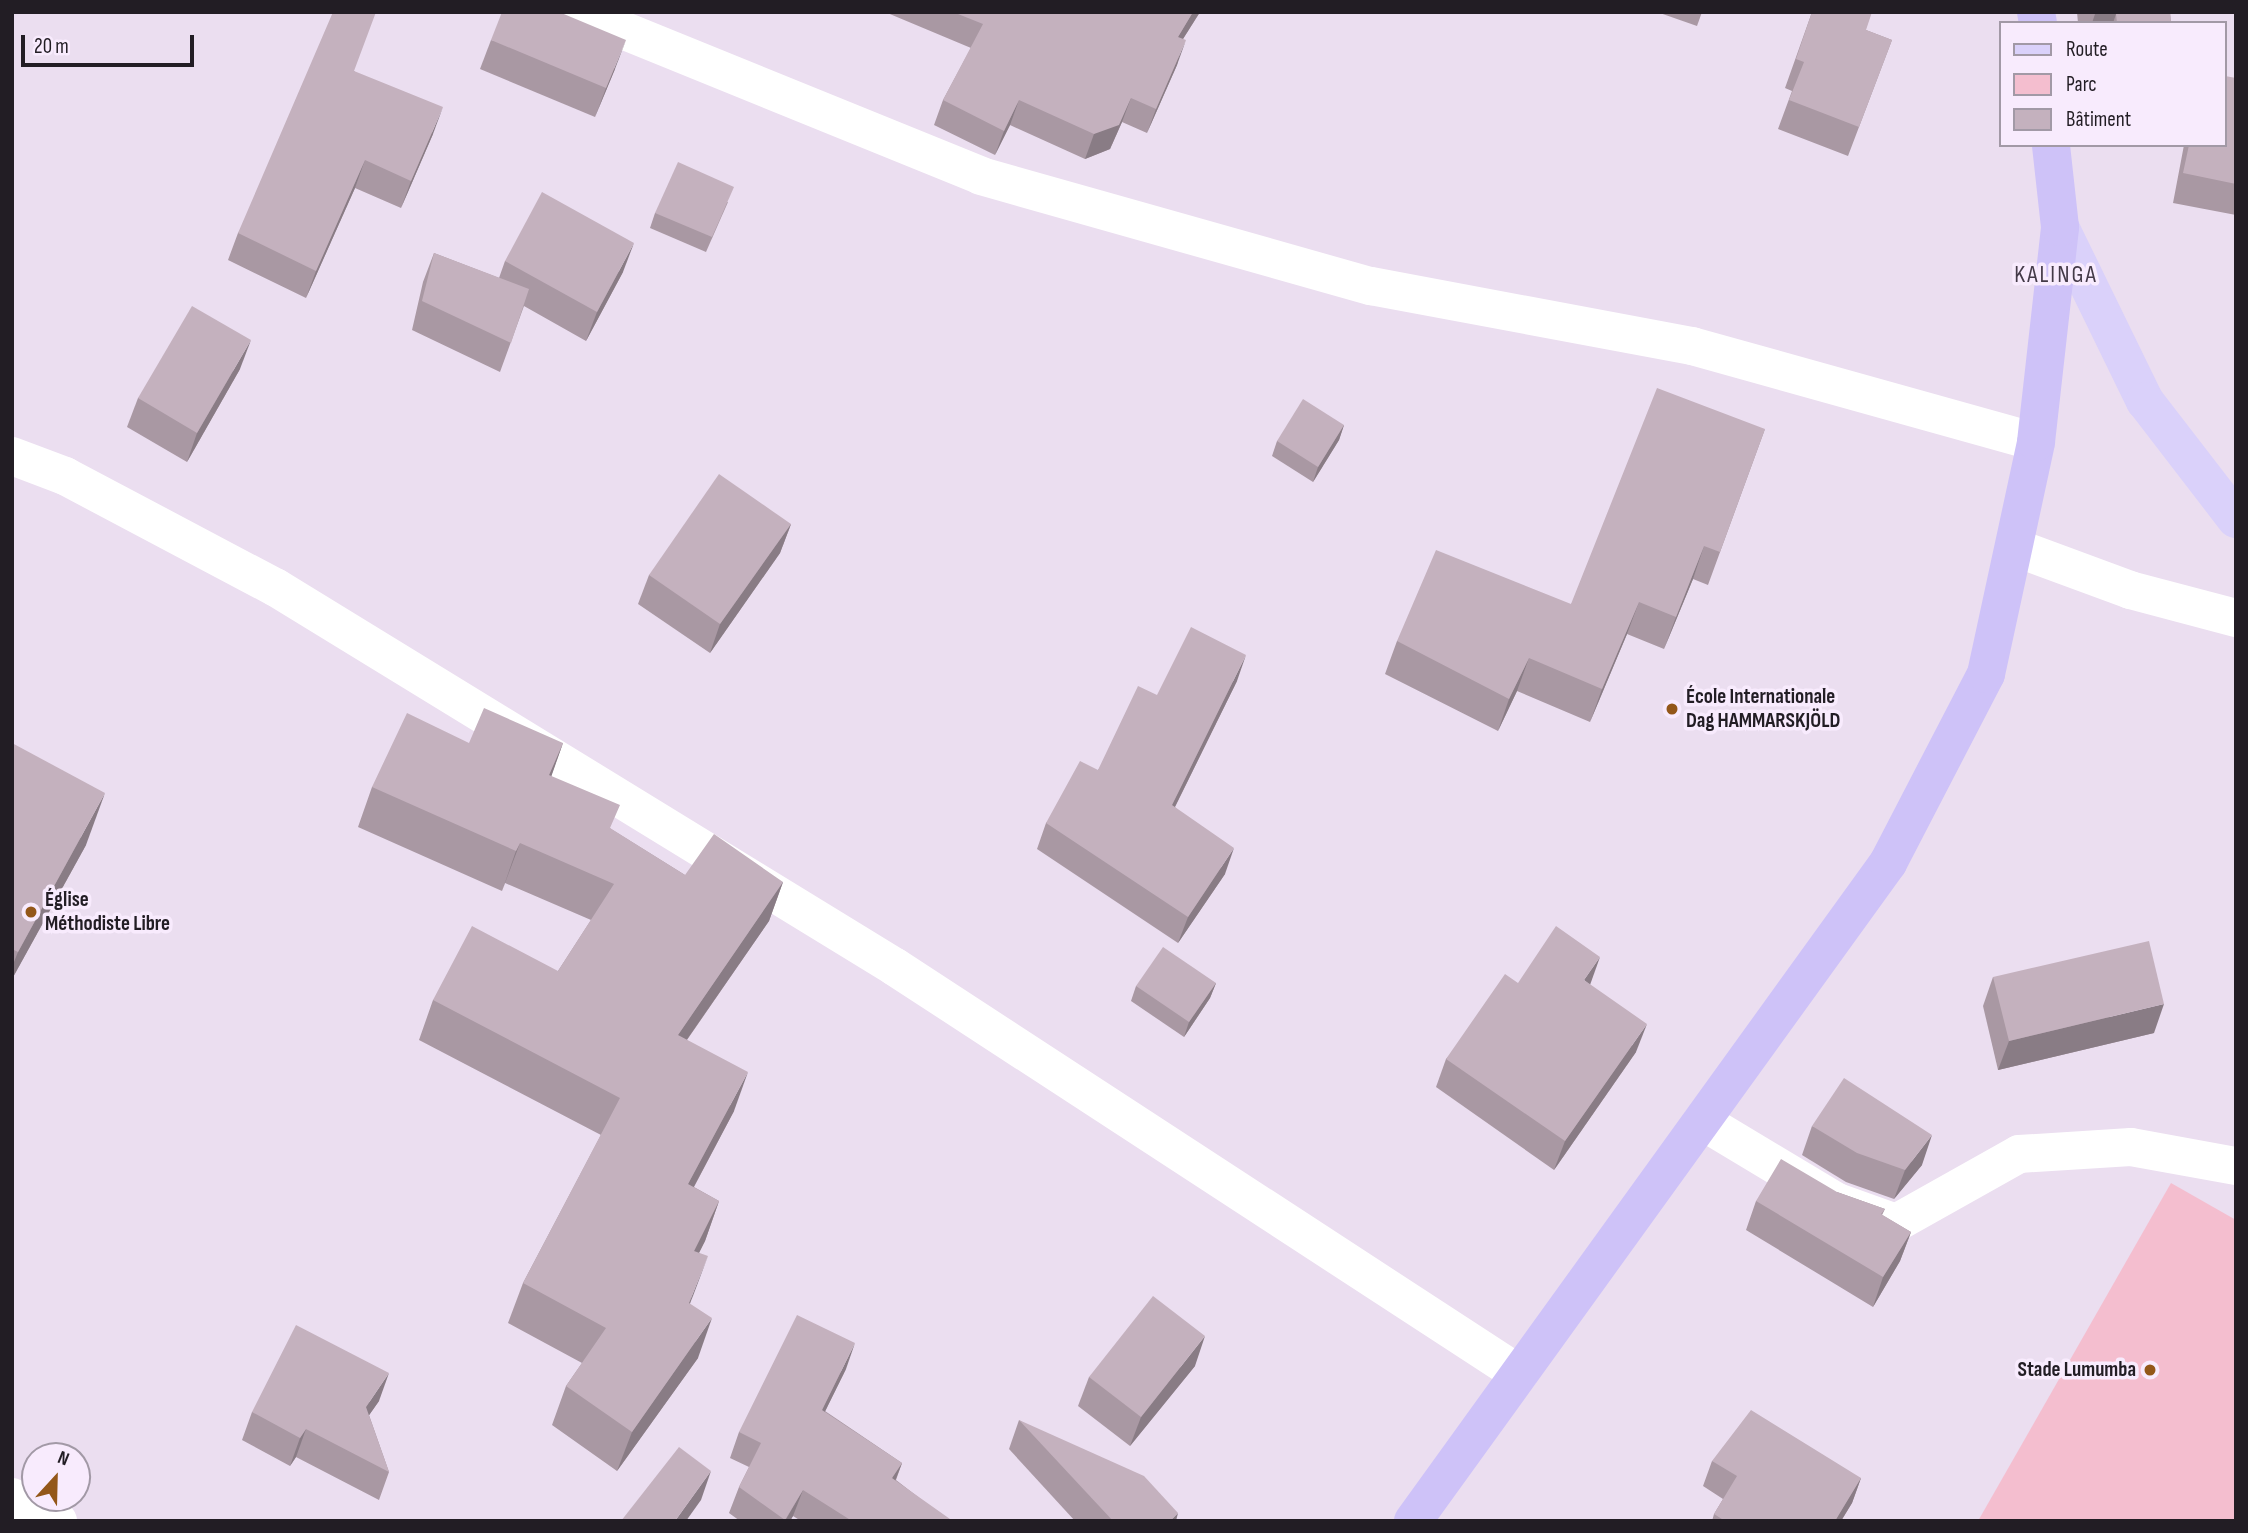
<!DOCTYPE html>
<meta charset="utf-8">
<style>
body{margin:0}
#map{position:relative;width:2248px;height:1533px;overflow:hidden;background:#ebdef0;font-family:"Sofia Sans Condensed",sans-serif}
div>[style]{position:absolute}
.green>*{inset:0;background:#f4becf}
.minor>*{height:38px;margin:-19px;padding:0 19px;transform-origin:19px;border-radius:19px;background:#fff}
.tertiary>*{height:38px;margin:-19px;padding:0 19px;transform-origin:19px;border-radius:19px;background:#fff}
.primary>*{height:38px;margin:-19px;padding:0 19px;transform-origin:19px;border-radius:19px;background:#dad1fa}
.trunk>*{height:38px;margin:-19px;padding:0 19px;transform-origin:19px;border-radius:19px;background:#cec2f8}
.wall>*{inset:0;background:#a998a3}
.shaded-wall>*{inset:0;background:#897c85}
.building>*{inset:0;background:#c4b1be}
.dots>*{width:19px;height:19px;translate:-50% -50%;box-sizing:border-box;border:4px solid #f8ebfd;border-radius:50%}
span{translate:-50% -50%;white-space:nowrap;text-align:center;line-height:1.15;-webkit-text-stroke:7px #f8ebfd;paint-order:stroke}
.poi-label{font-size:21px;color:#221d24;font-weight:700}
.left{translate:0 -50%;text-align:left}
.right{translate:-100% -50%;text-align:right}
.quarter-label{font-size:24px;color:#443a48;letter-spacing:2px}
.frame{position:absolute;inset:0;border:14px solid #221d24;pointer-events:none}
.legend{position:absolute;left:1999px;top:21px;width:228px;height:126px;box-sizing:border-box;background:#f8ebfd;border:2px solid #a299a6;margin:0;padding:9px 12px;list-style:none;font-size:21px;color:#221d24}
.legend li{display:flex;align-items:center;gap:14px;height:35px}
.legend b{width:35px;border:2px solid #a299a6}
.north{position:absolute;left:21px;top:1442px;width:70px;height:70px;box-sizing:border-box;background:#f8ebfd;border:2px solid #a299a6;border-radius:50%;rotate:22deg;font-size:19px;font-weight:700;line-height:28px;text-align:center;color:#221d24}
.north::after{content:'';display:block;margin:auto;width:24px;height:32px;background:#935719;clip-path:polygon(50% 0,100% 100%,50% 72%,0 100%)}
.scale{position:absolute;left:21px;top:35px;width:173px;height:32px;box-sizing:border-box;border:4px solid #221d24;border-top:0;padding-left:9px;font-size:21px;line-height:24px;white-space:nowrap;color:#221d24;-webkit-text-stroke:5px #f8ebfd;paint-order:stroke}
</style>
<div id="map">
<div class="green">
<i style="clip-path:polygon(2171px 1183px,2236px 1220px,2236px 1521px,1978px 1521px)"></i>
</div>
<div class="minor">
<i style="left:578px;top:12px;width:435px;rotate:22.1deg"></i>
<i style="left:981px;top:176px;width:405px;rotate:15.8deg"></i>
<i style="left:1371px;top:286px;width:327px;rotate:10.6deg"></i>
<i style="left:1692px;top:346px;width:357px;rotate:15.6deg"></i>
<i style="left:12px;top:456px;width:57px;rotate:20.7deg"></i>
<i style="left:65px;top:476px;width:238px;rotate:27.9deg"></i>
<i style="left:275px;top:587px;width:727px;rotate:31.5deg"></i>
<i style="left:895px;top:967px;width:745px;rotate:33.11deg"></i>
<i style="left:1702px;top:1121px;width:157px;rotate:31deg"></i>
<i style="left:1837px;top:1202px;width:63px;rotate:19.6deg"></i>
<i style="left:1896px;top:1223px;width:141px;rotate:-29.3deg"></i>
<i style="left:2019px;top:1154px;width:112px;rotate:-3.6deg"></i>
<i style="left:2131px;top:1147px;width:107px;rotate:10.3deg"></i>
<i style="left:12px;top:1497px;width:52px;rotate:27.6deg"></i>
</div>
<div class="tertiary">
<i style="left:2014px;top:547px;width:124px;rotate:20.3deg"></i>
<i style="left:2130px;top:590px;width:110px;rotate:14.8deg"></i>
</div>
<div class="primary">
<i style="left:2060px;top:227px;width:194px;rotate:64deg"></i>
<i style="left:2145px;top:401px;width:149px;rotate:52.4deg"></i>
</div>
<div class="trunk">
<i style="left:2036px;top:12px;width:11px;rotate:80deg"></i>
<i style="left:1413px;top:1521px;width:812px;rotate:-54.18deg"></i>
<i style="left:1888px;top:863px;width:213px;rotate:-62.6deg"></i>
<i style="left:1986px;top:674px;width:237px;rotate:-77.8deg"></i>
<i style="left:2036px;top:442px;width:216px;rotate:-83.6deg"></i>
<i style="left:2060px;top:227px;width:82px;rotate:-96.3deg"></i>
</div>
<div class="wall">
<i style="clip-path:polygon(885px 12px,1200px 12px,1183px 39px,1177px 65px,1147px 133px,1122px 122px,1110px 149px,1085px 159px,1010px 125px,995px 155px,934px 125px,943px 100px,971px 48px)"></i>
<i style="clip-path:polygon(1657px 12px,1702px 12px,1697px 26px)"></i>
<i style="clip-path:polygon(1812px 12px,1866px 30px,1892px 40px,1848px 156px,1778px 129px,1792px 91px,1785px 88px)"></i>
<i style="clip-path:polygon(2077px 12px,2170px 12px,2171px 23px,2078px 23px)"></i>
<i style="clip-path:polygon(491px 40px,615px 69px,595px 117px,480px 69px)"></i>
<i style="clip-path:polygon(354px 71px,433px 134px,401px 208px,355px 188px,306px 298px,228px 260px,238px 233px)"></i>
<i style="clip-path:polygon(2236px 78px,2236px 215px,2173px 203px,2184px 145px,2225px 145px)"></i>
<i style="clip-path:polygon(728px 202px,706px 252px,650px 228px,655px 213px)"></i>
<i style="clip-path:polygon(434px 253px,499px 278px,505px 261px,623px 272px,586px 341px,524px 306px,500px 372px,412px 330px,423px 282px)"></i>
<i style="clip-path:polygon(240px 369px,187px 462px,127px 427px,138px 398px)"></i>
<i style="clip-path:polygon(1344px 425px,1339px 440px,1313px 482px,1272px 456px,1277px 441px)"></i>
<i style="clip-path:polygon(1765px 429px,1708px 585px,1693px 579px,1664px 649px,1627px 634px,1590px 722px,1517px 691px,1498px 731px,1385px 674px,1397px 641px,1571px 604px)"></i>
<i style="clip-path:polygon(791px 524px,780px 553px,710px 653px,638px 604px,649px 575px)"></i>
<i style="clip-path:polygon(1237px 681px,1175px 807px,1225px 874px,1178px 943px,1037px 849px,1046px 823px,1098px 770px,1157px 695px)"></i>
<i style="clip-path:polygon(12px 743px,86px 845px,12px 979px)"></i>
<i style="clip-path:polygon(469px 743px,563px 743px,551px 776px,611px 829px,685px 875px,783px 882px,769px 921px,687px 1040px,734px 1111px,694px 1187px,719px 1201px,705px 1241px,699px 1253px,690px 1304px,698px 1358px,617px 1471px,552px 1425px,566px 1386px,582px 1363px,508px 1323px,523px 1283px,601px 1135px,419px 1040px,433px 1000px,558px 971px,591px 920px,505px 883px,502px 891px,358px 827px,372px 787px)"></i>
<i style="clip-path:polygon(1993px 977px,2154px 1033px,1998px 1070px,1983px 1006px)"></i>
<i style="clip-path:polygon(1216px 983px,1210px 998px,1184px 1037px,1131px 1001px,1136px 986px)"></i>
<i style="clip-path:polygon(1518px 983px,1590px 985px,1636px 1052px,1554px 1170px,1436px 1087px,1446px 1059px)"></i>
<i style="clip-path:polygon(1812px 1126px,1922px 1165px,1894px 1199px,1846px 1182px,1802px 1155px)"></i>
<i style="clip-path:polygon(1837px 1192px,1885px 1209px,1882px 1215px,1911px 1232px,1900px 1261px,1873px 1307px,1746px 1230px,1756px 1201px)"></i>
<i style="clip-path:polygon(1195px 1366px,1130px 1446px,1078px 1406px,1089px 1377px)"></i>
<i style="clip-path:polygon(846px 1369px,825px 1411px,902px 1463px,896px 1480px,949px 1521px,801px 1521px,793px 1516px,790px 1521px,740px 1521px,729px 1513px,739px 1487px,749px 1467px,730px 1458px,739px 1432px)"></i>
<i style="clip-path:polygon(379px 1401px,369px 1415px,389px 1472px,379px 1500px,296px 1457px,290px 1466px,242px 1440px,252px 1412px)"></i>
<i style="clip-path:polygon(1019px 1420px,1176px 1521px,1075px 1521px,1009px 1449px)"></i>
<i style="clip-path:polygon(1712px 1461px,1861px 1478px,1852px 1503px,1841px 1521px,1712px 1521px,1714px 1514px,1723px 1499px,1703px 1486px)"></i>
</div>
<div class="shaded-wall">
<i style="clip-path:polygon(1193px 12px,1200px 12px,1169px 61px,1178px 37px)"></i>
<i style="clip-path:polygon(2095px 14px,2116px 14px,2113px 23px,2092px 23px)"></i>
<i style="clip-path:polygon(626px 40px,615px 69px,595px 117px,606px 88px)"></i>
<i style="clip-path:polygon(1186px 40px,1177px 65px,1147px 133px,1156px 109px)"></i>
<i style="clip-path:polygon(1131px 98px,1122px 122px,1110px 149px,1085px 159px,1094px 134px)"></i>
<i style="clip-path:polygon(1019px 100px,1010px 125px,995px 155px,1004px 131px)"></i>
<i style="clip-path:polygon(443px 107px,433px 134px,401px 208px,411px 181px)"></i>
<i style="clip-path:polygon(365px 160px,355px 188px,306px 298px,316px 271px)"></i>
<i style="clip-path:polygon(634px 243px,623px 272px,586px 341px,597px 312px)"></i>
<i style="clip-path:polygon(251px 340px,240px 369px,187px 462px,197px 433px)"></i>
<i style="clip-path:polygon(1344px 425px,1339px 440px,1313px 482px,1318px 467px)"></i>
<i style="clip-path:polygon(791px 524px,780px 553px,710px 653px,720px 624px)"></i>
<i style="clip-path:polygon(1704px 546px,1693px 579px,1664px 649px,1676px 617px)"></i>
<i style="clip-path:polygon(1639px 602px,1627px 634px,1590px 722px,1602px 689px)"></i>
<i style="clip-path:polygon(1246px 655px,1237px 681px,1163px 831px,1172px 805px)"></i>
<i style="clip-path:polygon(1529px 658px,1517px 691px,1498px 731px,1509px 699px)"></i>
<i style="clip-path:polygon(563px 743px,549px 783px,549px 775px)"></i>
<i style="clip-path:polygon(105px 793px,86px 845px,12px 979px,12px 967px,18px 952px)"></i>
<i style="clip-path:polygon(520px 843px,502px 891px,516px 851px)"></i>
<i style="clip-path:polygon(1234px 848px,1225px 874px,1178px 943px,1188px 917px)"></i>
<i style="clip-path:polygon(783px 882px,769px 921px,663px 1074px,678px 1035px)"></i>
<i style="clip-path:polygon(1600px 957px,1590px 985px,1584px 980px)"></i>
<i style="clip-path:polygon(1216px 983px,1210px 998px,1184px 1037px,1189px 1022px)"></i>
<i style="clip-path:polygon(2164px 1004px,2154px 1033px,1998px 1070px,2009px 1041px)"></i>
<i style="clip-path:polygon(1647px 1024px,1636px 1052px,1554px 1170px,1565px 1141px)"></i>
<i style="clip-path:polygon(748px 1072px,734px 1111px,674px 1224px,688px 1184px)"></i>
<i style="clip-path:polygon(1932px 1135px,1922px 1165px,1894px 1199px,1905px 1170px)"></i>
<i style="clip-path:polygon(719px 1201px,705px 1241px,680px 1290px,694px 1251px)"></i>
<i style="clip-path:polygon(1911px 1232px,1900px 1261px,1873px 1307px,1883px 1277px)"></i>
<i style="clip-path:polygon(708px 1256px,693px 1296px,674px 1342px,689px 1303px)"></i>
<i style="clip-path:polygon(712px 1318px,698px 1358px,617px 1471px,632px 1432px)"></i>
<i style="clip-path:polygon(1205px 1336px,1195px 1366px,1130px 1446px,1141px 1417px)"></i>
<i style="clip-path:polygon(855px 1343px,846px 1369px,813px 1436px,822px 1410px)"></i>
<i style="clip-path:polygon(389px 1373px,379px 1401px,356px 1434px,366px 1407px)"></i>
<i style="clip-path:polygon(306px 1429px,296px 1457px,290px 1466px,300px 1438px)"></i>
<i style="clip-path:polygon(902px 1463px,892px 1489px,892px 1478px)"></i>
<i style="clip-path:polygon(711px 1471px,701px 1500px,686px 1521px,675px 1521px)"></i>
<i style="clip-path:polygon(1861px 1478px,1852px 1503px,1841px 1521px,1835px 1521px)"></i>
<i style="clip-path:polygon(803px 1490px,793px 1516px,790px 1521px,785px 1521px)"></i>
<i style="clip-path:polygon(1178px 1513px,1176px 1521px,1170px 1521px)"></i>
</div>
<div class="building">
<i style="clip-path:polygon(333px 12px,376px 12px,354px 71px,443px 107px,411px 181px,365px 160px,316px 271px,238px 233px)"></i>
<i style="clip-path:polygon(502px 12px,559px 12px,626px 40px,606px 88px,491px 40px)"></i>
<i style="clip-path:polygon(953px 12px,1193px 12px,1178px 37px,1186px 40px,1156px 109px,1131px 98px,1119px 125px,1094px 134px,1019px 100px,1004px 131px,943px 100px,983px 24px)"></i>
<i style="clip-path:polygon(1812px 12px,1872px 12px,1866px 30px,1892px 40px,1859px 127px,1789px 100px,1804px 62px,1796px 59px)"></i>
<i style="clip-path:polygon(2095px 12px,2170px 12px,2171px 23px,2117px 23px,2116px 14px,2095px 14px)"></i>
<i style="clip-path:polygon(2225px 76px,2236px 78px,2236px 184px,2183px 173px,2189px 145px,2225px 145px)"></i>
<i style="clip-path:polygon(678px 162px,734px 187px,712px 237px,655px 213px)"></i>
<i style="clip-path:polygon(542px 192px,634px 243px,597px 312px,505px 261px)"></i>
<i style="clip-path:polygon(434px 253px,529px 289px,511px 343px,422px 301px)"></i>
<i style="clip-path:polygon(192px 306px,251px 340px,197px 433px,138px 398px)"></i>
<i style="clip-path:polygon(1657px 388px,1765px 429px,1720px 552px,1704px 546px,1676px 617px,1639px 602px,1602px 689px,1529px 658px,1509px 699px,1397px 641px,1436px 550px,1571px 604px)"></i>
<i style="clip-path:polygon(1303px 399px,1344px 425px,1318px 467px,1277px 441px)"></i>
<i style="clip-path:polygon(719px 474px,791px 524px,720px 624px,649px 575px)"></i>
<i style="clip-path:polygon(1191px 627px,1246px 655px,1172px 805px,1234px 848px,1188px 917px,1046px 823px,1080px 761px,1098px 770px,1138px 686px,1157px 695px)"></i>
<i style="clip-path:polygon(484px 708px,563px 743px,549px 775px,620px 805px,610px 828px,685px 875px,714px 834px,783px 882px,678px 1035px,748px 1072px,688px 1184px,719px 1201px,694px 1251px,708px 1256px,689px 1303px,712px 1318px,632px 1432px,566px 1386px,606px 1328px,523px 1283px,620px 1098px,433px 1000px,472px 926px,558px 971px,614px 884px,520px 843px,516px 851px,372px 787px,407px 713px,469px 743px)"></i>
<i style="clip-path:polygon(12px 743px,105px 793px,18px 952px,12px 949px)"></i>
<i style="clip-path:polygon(1556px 926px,1600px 957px,1584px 980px,1647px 1024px,1565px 1141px,1446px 1059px,1505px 974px,1518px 983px)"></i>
<i style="clip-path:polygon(2149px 941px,2164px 1004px,2009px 1041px,1993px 977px)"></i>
<i style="clip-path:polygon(1163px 947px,1216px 983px,1189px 1022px,1136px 986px)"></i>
<i style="clip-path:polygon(1844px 1078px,1932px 1135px,1905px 1170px,1857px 1153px,1812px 1126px)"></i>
<i style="clip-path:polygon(1781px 1159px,1837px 1192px,1885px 1209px,1881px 1214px,1911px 1232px,1883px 1277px,1756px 1201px)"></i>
<i style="clip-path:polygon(1153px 1296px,1205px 1336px,1141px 1417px,1089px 1377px)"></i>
<i style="clip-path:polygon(797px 1315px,855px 1343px,822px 1410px,902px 1463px,892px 1478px,950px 1519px,949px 1521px,852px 1521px,803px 1490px,785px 1520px,739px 1487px,761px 1443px,739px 1432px)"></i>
<i style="clip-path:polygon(296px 1325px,389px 1373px,366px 1407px,389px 1472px,306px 1429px,300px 1438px,252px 1412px)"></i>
<i style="clip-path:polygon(1751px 1410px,1861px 1478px,1835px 1521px,1725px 1521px,1714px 1514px,1737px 1476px,1712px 1461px)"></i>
<i style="clip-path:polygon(1019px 1420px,1144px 1476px,1178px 1513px,1170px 1521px,1113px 1521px)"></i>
<i style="clip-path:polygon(679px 1447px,711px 1471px,675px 1521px,621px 1521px)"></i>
</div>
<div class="dots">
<i style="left:1672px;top:709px;background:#935719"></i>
<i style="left:31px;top:912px;background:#935719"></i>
<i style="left:2150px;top:1370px;background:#935719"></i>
</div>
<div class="poi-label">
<span class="left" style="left:1686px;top:709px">École Internationale<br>Dag HAMMARSKJÖLD</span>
<span class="left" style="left:45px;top:912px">Église<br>Méthodiste Libre</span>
<span class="right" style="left:2136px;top:1370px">Stade Lumumba</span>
</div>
<div class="quarter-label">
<span style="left:2056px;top:275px">KALINGA</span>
</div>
<div class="frame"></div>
<ul class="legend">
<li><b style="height:9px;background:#dad1fa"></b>Route</li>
<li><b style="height:19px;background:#f4becf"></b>Parc</li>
<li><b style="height:19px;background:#c4b1be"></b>Bâtiment</li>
</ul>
<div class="north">N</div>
<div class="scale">20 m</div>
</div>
